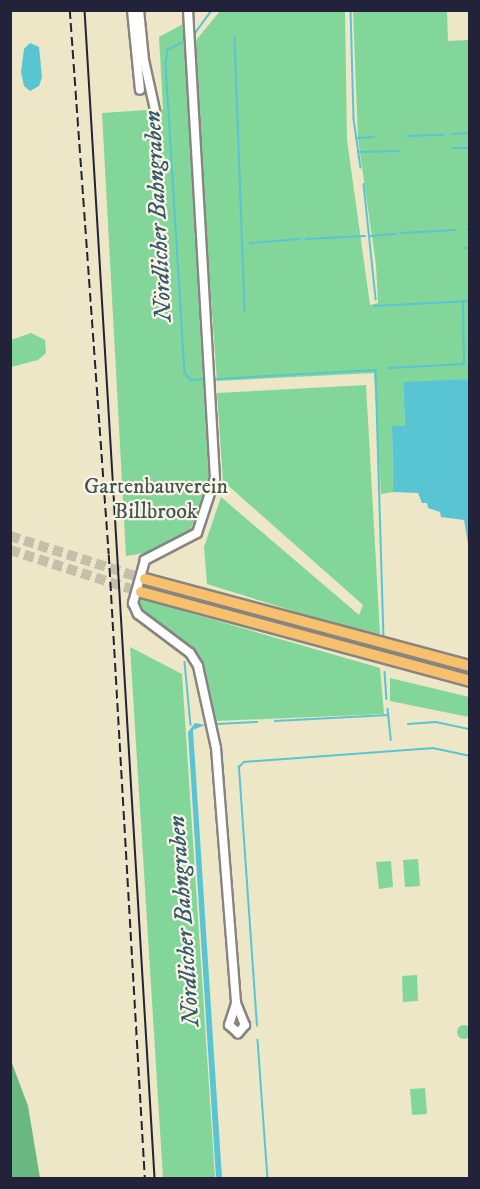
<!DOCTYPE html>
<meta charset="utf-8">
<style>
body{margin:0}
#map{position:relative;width:480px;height:1189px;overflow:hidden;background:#ede6c7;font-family:"IM FELL DW Pica",serif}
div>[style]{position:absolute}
.green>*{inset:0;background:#82d699}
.round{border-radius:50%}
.forest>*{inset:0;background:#69b781}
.water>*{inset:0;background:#59c5d2}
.stream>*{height:1.5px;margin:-0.75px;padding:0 0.75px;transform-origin:0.75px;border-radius:0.75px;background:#59c5d2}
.highway-tunnel>*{height:10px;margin-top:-5px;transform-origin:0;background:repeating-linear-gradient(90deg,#c4bfab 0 10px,transparent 0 15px)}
.roads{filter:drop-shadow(2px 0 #888481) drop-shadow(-2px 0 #888481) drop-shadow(0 2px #888481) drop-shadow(0 -2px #888481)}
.minor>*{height:8px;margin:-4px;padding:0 4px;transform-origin:4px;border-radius:4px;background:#fff}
.highway>*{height:10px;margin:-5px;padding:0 5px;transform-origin:5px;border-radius:5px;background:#f7c06c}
.tram>*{height:1.5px;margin:-0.75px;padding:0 0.75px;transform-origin:0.75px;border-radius:0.75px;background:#22223b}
.rail>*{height:1.5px;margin-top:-0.75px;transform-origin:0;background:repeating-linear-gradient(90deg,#22223b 0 9px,transparent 0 13.5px)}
span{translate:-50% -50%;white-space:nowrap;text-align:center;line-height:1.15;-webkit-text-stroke:4.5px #fcf5e5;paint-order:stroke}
.park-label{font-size:22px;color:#3f5857}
.water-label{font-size:24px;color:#355b70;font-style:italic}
.frame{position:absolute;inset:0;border:12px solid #22223b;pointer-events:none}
</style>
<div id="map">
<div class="green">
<i style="clip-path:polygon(220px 11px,345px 11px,347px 140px,370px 305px,378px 303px,376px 265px,358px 139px,353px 11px,447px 11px,448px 41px,469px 40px,469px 379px,403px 383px,405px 426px,392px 427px,393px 492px,381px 494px,374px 373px,217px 381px,193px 44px)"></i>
<i style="clip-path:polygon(183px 24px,209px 483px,191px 529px,151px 552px,126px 556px,102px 113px,163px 109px,159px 37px)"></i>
<i style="clip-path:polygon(31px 333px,45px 340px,46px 353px,38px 360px,11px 367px,11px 340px)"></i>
<i style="clip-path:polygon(366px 385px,380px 634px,354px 630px,207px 584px,204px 547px,221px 497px,359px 615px,363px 605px,223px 481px,217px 393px)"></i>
<i style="clip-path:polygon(139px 598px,380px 668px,384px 714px,215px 721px,204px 669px,196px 652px,157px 628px,139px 610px)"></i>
<i style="clip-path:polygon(130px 647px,182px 674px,215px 1178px,163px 1178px)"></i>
<i style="clip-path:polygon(390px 678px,469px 697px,469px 717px,390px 701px)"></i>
<i style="clip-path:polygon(418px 859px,420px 886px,405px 887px,403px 860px)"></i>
<i style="clip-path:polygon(391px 861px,393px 887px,379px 889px,376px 862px)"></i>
<i style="clip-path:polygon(417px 975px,418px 1001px,403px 1002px,402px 976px)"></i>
<i class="round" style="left:457px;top:1025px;width:14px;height:14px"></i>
<i style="clip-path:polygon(425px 1088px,427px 1114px,412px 1115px,410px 1089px)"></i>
</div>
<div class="forest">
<i style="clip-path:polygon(10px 1058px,28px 1106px,40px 1178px,11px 1178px)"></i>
</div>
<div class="water">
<i style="clip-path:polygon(30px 43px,39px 47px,42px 77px,39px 86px,30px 91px,24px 86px,21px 72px,24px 49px)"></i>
<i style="clip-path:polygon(469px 379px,470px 379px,469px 549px,464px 520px,441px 517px,440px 512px,428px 508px,427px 503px,422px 503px,418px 493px,393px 492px,392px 426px,405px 426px,403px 382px)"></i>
<i style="clip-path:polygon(195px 723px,205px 725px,193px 730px,222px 1178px,216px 1178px,188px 732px)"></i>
</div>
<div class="stream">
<i style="left:351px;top:10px;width:109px;rotate:88.4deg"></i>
<i style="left:354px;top:119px;width:49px;rotate:81.9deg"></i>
<i style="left:193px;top:36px;width:32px;rotate:-54deg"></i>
<i style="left:235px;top:37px;width:274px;rotate:87.9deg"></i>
<i style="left:182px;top:43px;width:16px;rotate:153deg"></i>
<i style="left:168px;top:50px;width:14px;rotate:98deg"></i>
<i style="left:166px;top:64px;width:310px;rotate:86.5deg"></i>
<i style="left:185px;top:373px;width:9px;rotate:49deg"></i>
<i style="left:191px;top:380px;width:13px;rotate:-4deg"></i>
<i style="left:452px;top:134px;width:18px;rotate:-3deg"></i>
<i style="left:407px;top:136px;width:37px;rotate:-2deg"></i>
<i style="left:357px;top:138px;width:17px;rotate:-3deg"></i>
<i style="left:452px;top:148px;width:18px"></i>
<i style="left:359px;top:152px;width:41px;rotate:-1.4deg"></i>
<i style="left:364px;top:184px;width:116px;rotate:84deg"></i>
<i style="left:467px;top:229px;width:3px"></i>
<i style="left:401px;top:233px;width:54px;rotate:-3.2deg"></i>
<i style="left:371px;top:236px;width:25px;rotate:-5deg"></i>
<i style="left:306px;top:239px;width:59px;rotate:-2.9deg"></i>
<i style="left:250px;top:243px;width:49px;rotate:-4.7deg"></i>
<i style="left:465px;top:248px;width:5px"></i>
<i style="left:374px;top:306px;width:96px;rotate:-3deg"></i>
<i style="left:389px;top:368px;width:75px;rotate:-3.1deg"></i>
<i style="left:464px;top:364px;width:62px;rotate:-90.9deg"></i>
<i style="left:216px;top:379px;width:160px;rotate:-3.2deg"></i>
<i style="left:376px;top:370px;width:265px;rotate:88.3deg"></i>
<i style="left:185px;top:662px;width:63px;rotate:84.6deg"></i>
<i style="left:385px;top:672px;width:27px;rotate:86deg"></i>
<i style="left:388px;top:709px;width:31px;rotate:84deg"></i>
<i style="left:275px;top:721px;width:113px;rotate:-3deg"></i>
<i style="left:217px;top:724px;width:40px;rotate:-2.9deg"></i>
<i style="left:408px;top:724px;width:28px;rotate:-4deg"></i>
<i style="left:436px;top:722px;width:35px;rotate:12deg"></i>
<i style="left:257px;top:1026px;width:260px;rotate:-94deg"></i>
<i style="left:239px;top:767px;width:7px;rotate:-45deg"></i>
<i style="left:244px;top:762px;width:190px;rotate:-4.2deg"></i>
<i style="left:433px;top:748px;width:38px;rotate:12deg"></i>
<i style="left:258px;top:1040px;width:138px;rotate:85.9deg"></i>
</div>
<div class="highway-tunnel">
<i style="left:10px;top:536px;width:142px;rotate:17.7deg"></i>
<i style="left:10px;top:550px;width:138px;rotate:17.8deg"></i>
</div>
<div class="roads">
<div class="minor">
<i style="left:132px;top:10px;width:80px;rotate:84.3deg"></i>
<i style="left:139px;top:10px;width:50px;rotate:84.3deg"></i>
<i style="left:144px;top:60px;width:51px;rotate:77.6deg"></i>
<i style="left:188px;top:10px;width:469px;rotate:86.7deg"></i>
<i style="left:215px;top:478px;width:58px;rotate:108.1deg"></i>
<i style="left:197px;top:533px;width:59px;rotate:152.6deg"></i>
<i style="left:145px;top:560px;width:45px;rotate:105.6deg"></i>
<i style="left:133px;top:603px;width:12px;rotate:66deg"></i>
<i style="left:138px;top:614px;width:65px;rotate:36.9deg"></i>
<i style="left:190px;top:653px;width:15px;rotate:58deg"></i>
<i style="left:198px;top:666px;width:84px;rotate:77.6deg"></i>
<i style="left:216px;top:748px;width:256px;rotate:85.5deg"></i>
<i style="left:236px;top:1003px;width:24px;rotate:68deg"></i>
<i style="left:245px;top:1025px;width:11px;rotate:131deg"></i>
<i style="left:238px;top:1033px;width:12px;rotate:-138deg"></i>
<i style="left:229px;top:1025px;width:23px;rotate:-72deg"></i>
</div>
<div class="highway">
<i style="left:145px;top:579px;width:336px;rotate:15deg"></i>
<i style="left:141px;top:592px;width:341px;rotate:15.1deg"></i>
</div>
</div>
<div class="tram">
<i style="left:85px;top:10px;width:1170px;rotate:86.57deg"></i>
</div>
<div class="rail">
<i style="left:70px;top:10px;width:546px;rotate:85.91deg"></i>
<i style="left:109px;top:555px;width:624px;rotate:86.69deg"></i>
</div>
<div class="park-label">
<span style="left:156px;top:499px">Gartenbauverein<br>Billbrook</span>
</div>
<div class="water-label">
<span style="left:159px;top:216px;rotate:-93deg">Nördlicher Bahngraben</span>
<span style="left:185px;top:921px;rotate:-94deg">Nördlicher Bahngraben</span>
</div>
<div class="frame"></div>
</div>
